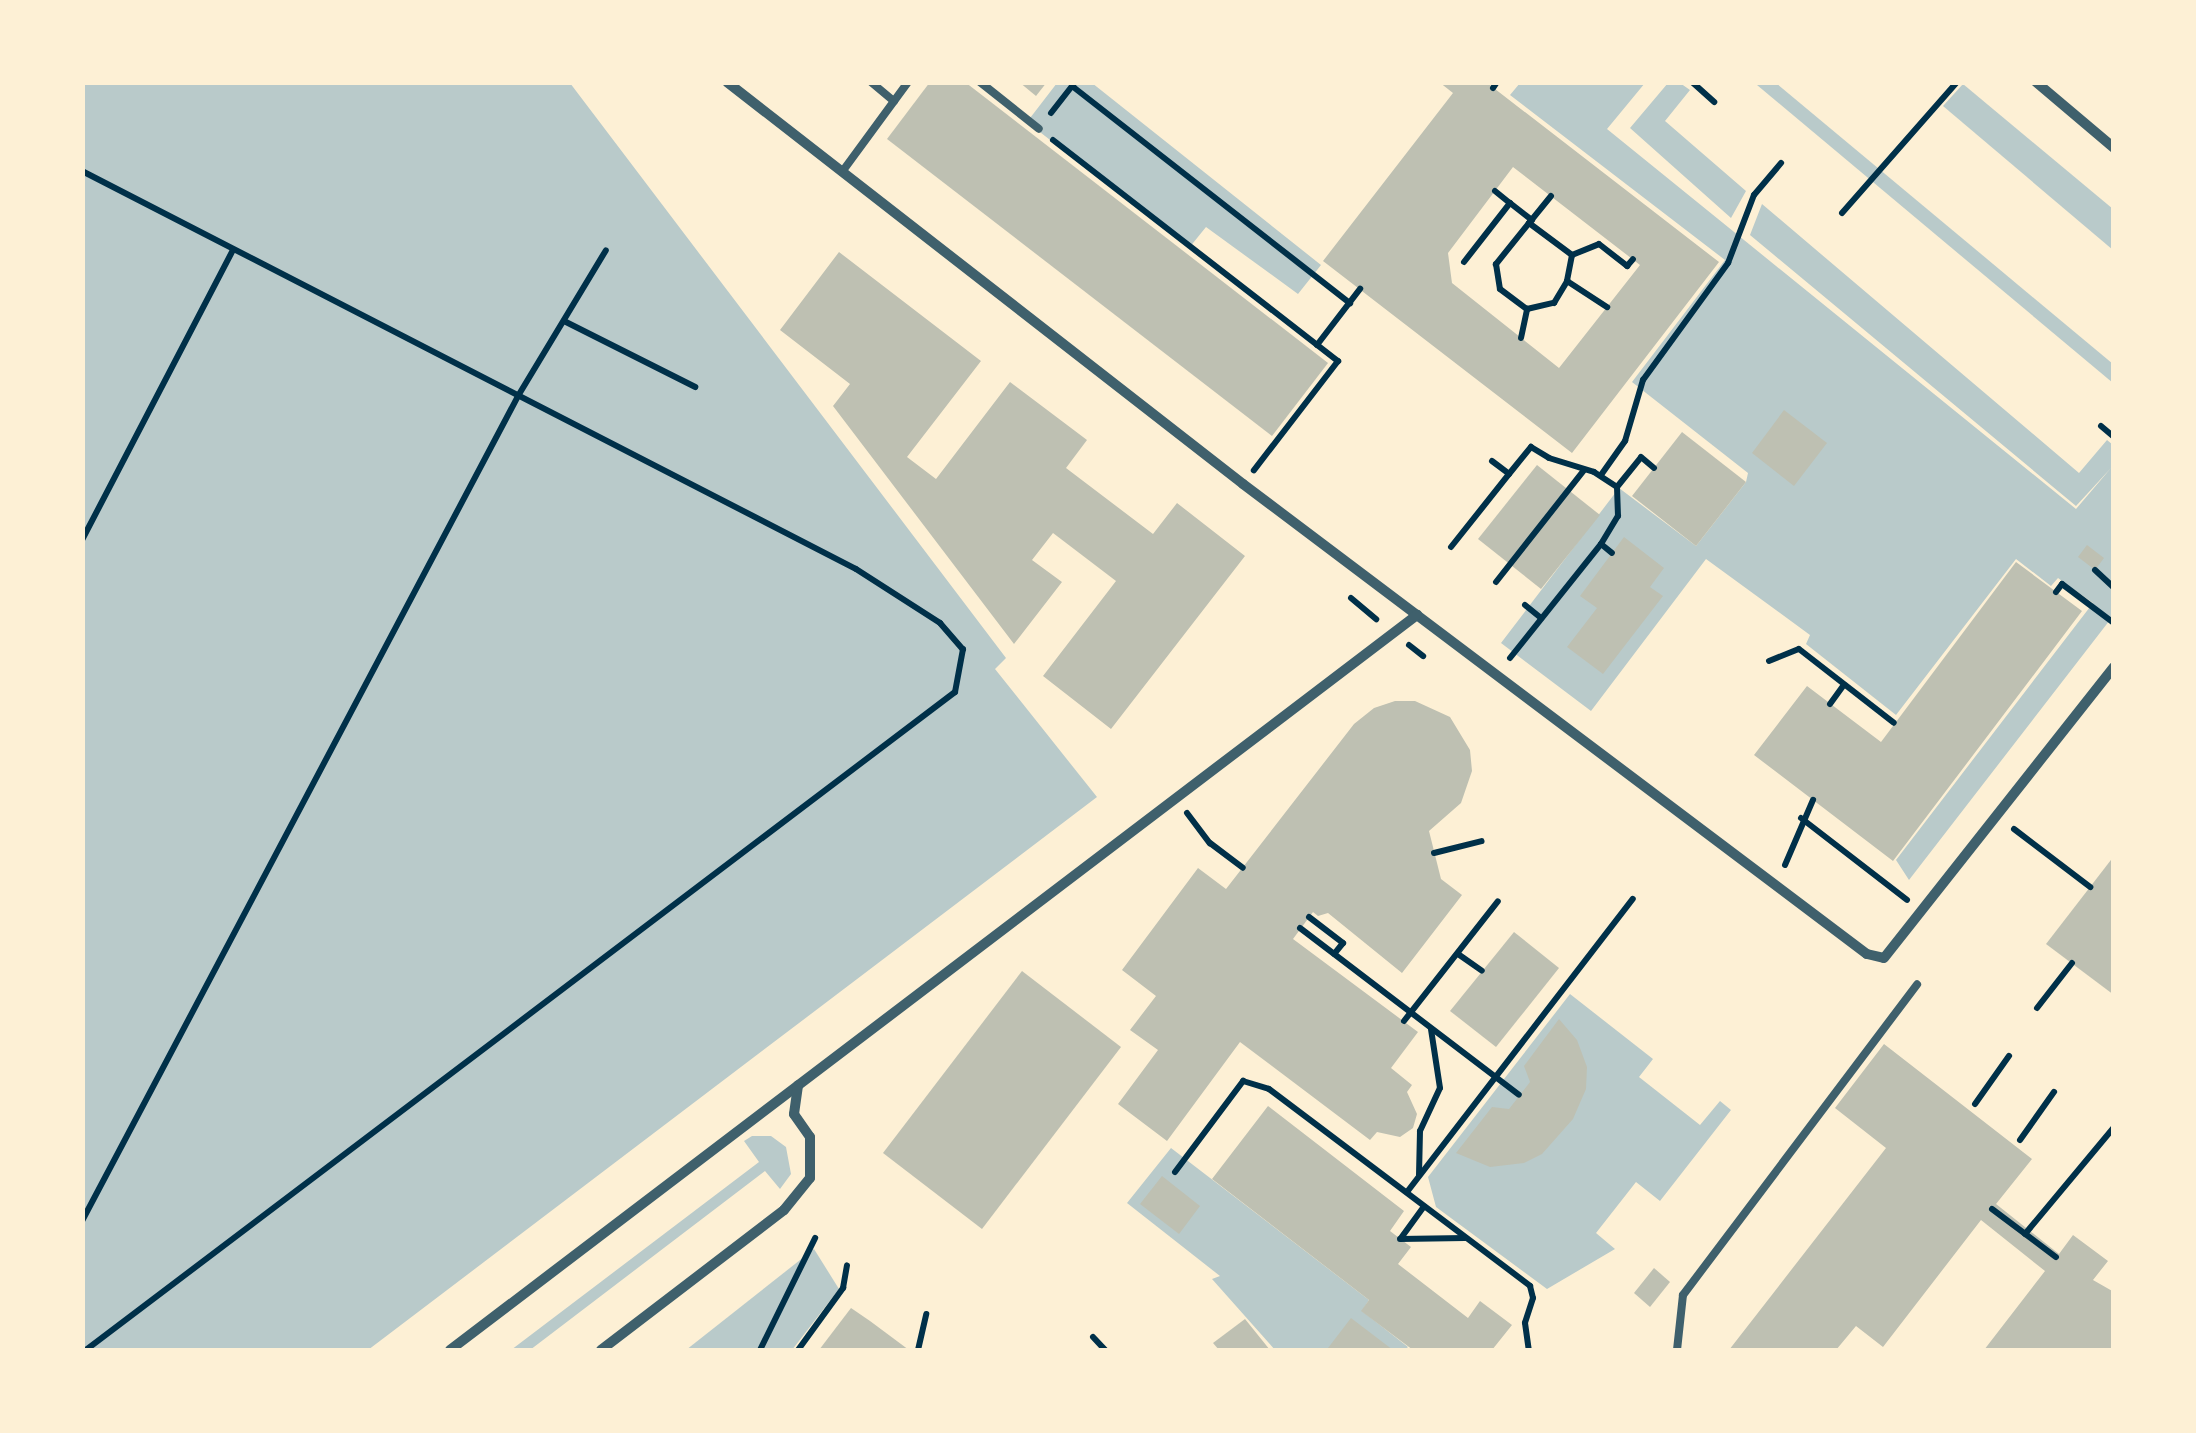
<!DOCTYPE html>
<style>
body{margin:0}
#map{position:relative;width:2196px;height:1433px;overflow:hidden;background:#fdf0d5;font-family:Raleway,sans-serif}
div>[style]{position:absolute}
.green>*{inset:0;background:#b9caca}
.building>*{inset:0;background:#bec0b2}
.path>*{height:6px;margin:-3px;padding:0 3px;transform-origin:3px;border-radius:3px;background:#003049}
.service>*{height:8px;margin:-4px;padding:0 4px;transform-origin:4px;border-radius:4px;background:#3f606c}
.minor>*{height:10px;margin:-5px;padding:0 5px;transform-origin:5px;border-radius:5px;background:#3f606c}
span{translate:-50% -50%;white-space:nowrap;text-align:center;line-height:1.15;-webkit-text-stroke:8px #fdf0d5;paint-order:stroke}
.frame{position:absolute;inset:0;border:85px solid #fdf0d5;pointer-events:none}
</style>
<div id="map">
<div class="green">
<i style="clip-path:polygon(82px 83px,570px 83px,1006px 658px,995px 669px,1097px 797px,368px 1350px,83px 1350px)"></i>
<i style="clip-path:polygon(1057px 83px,1092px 83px,1321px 265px,1298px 294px,1206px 227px,1189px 248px,1027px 122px)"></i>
<i style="clip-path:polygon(1520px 83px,1645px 83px,1607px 129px,2076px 509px,2111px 468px,2076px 506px,1750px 235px,1762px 204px,2079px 473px,2107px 440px,2113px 445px,2113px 616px,1909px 880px,1896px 860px,2093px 603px,2058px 578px,2051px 586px,2016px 559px,1896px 715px,1806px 644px,1810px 635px,1706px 559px,1591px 711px,1501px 643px,1619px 488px,1696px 546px,1746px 482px,1748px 473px,1632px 382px,1725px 260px,1510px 95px)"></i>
<i style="clip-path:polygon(1668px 83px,1680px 83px,1690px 90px,1665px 121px,1746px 191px,1731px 218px,1630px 128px)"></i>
<i style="clip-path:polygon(1760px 83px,1776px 83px,2113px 364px,2113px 383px,1757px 85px)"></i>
<i style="clip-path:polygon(1963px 84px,2113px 209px,2113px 250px,1943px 106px)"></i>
<i style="clip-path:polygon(1570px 994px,1653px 1059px,1639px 1077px,1700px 1125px,1720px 1101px,1731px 1110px,1660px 1201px,1636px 1182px,1596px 1233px,1615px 1249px,1547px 1289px,1436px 1207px,1428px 1177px)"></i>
<i style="clip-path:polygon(752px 1136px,771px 1136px,786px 1147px,791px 1174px,780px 1189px,765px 1171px,530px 1350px,511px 1350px,759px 1162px,744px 1141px)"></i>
<i style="clip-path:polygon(1171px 1148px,1369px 1300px,1362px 1311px,1408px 1347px,1405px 1350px,1275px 1350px,1212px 1279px,1220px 1276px,1127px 1203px)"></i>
<i style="clip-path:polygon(814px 1249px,839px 1289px,792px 1350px,686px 1350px)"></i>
</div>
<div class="building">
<i style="clip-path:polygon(930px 82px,965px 82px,1328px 363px,1272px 436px,887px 139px)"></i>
<i style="clip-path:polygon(1019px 82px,1047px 82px,1036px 96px)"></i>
<i style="clip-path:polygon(evenodd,1439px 82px,1486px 82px,1719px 262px,1572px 453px,1323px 261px,1453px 93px,1439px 82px,1513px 167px,1640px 265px,1559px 368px,1452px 283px,1448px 253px,1513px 167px)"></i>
<i style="clip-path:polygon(839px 252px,981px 361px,907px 457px,936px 479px,1010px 382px,1087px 440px,1066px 468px,1153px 534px,1177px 503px,1245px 556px,1111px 729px,1043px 676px,1116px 581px,1053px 533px,1032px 560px,1062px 582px,1014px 644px,833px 406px,850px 384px,780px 330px)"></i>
<i style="clip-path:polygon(1784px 410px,1827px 443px,1794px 486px,1752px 453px)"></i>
<i style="clip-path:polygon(1682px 432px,1746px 482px,1696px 546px,1632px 496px)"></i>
<i style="clip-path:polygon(1537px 465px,1600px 515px,1541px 589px,1478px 539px)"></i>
<i style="clip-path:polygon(1624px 537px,1664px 568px,1650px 587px,1663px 596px,1603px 674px,1567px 647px,1597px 608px,1580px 596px)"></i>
<i style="clip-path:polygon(2087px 545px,2104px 558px,2095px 570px,2078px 557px)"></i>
<i style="clip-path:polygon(2016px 562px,2082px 611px,1893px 861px,1754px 755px,1807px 686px,1881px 742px)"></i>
<i style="clip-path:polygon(1395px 701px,1415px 701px,1450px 717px,1470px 750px,1472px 771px,1461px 803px,1429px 831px,1441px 879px,1462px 895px,1402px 973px,1328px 913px,1318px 916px,1313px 912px,1293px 939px,1418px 1032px,1391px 1068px,1412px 1085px,1407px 1092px,1417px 1114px,1413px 1128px,1400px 1137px,1377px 1132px,1370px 1140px,1240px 1042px,1167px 1141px,1118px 1104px,1158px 1050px,1130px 1030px,1156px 996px,1122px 970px,1198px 868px,1226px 889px,1354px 724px,1374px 708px)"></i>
<i style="clip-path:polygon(2114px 856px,2114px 995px,2046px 944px)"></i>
<i style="clip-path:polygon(1514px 932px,1559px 968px,1496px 1047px,1450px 1011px)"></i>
<i style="clip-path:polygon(1022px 971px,1121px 1047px,982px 1229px,883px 1153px)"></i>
<i style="clip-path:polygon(1559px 1019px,1577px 1040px,1587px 1067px,1586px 1089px,1573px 1119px,1542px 1154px,1524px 1163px,1490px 1167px,1456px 1153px,1492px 1107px,1509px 1109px,1530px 1082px,1524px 1066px)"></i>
<i style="clip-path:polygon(1884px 1044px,2032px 1159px,1996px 1204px,2059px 1254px,2073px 1235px,2108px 1261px,2093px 1280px,2114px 1292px,2114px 1350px,1984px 1350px,2045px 1271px,1981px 1220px,1883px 1347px,1856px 1326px,1836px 1350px,1729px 1350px,1886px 1148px,1835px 1108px)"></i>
<i style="clip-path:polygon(1268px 1106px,1404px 1211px,1390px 1231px,1411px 1247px,1398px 1264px,1468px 1318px,1480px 1301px,1512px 1325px,1492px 1350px,1413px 1350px,1361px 1311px,1369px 1300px,1212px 1179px)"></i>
<i style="clip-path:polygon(1162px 1176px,1200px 1206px,1179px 1234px,1140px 1204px)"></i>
<i style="clip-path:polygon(1654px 1268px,1670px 1282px,1650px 1307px,1634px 1293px)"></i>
<i style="clip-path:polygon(851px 1308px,870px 1321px,909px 1350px,819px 1350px)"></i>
<i style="clip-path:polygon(1351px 1318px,1393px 1350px,1332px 1350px,1328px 1348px)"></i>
<i style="clip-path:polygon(1245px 1319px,1270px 1350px,1219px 1350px,1213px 1343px)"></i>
</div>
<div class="path">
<i style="left:1692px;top:82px;width:30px;rotate:42deg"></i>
<i style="left:1072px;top:86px;width:353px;rotate:38deg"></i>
<i style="left:1493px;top:88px;width:7px;rotate:-56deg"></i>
<i style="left:1051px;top:113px;width:39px;rotate:-52deg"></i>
<i style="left:1053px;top:140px;width:361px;rotate:37.8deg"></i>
<i style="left:1338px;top:361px;width:138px;rotate:127.6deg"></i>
<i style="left:82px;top:171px;width:870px;rotate:27.21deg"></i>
<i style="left:856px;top:569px;width:100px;rotate:32.7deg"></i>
<i style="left:940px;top:623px;width:35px;rotate:49deg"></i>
<i style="left:963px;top:649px;width:44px;rotate:100.5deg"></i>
<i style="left:955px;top:692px;width:1090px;rotate:142.87deg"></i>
<i style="left:1495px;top:191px;width:19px;rotate:39deg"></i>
<i style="left:1551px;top:196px;width:35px;rotate:129deg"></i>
<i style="left:1529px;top:223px;width:54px;rotate:36.7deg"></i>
<i style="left:1572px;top:255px;width:26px;rotate:101deg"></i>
<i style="left:1567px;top:281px;width:48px;rotate:33deg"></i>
<i style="left:1842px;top:213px;width:174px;rotate:-48.7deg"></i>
<i style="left:1529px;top:223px;width:53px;rotate:128.8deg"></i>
<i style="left:1496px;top:264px;width:25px;rotate:81deg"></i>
<i style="left:1500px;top:289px;width:34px;rotate:37deg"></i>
<i style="left:1527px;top:309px;width:28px;rotate:-13deg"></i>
<i style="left:1554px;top:303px;width:26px;rotate:-59deg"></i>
<i style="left:1572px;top:255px;width:29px;rotate:-22deg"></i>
<i style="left:1599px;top:244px;width:36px;rotate:38deg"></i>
<i style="left:1627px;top:266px;width:9px;rotate:-49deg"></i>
<i style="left:1464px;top:262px;width:75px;rotate:-52.1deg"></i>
<i style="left:1510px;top:203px;width:28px;rotate:38deg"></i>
<i style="left:564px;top:321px;width:147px;rotate:26.7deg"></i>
<i style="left:1521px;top:338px;width:30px;rotate:-78deg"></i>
<i style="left:1317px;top:345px;width:71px;rotate:-52.5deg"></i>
<i style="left:2101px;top:426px;width:17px;rotate:40deg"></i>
<i style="left:1492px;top:461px;width:21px;rotate:37deg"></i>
<i style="left:1509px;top:474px;width:35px;rotate:-51deg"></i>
<i style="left:1531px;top:447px;width:21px;rotate:31deg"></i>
<i style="left:1549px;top:458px;width:47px;rotate:17.3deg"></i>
<i style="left:1594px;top:472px;width:27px;rotate:33deg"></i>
<i style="left:1617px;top:487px;width:38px;rotate:-51deg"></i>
<i style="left:1641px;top:457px;width:17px;rotate:40deg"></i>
<i style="left:1601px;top:475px;width:42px;rotate:-54.8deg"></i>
<i style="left:1625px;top:441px;width:64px;rotate:-73.6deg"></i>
<i style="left:1643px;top:380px;width:145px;rotate:-54deg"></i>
<i style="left:1728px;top:263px;width:73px;rotate:-69.1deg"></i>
<i style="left:1754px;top:195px;width:42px;rotate:-49.8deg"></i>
<i style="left:82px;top:540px;width:327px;rotate:-62.5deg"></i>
<i style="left:1601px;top:544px;width:33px;rotate:-59deg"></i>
<i style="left:1618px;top:516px;width:29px;rotate:-92deg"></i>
<i style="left:1451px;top:547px;width:93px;rotate:-51.5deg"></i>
<i style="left:2095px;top:570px;width:26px;rotate:43deg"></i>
<i style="left:1496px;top:582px;width:142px;rotate:-51.8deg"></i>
<i style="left:2056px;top:592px;width:10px;rotate:-53deg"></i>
<i style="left:2062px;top:584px;width:65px;rotate:36.9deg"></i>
<i style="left:1351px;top:598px;width:33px;rotate:40deg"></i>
<i style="left:1525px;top:605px;width:21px;rotate:39deg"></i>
<i style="left:1409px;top:645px;width:18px;rotate:38deg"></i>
<i style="left:1510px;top:658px;width:146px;rotate:-51.4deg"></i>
<i style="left:1601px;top:544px;width:14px;rotate:39deg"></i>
<i style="left:1769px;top:661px;width:32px;rotate:-22deg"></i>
<i style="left:1799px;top:649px;width:120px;rotate:37.9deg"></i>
<i style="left:1830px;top:704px;width:24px;rotate:-54deg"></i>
<i style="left:1187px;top:813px;width:38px;rotate:53deg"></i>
<i style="left:1210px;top:843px;width:41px;rotate:37.1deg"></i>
<i style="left:1801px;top:818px;width:134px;rotate:37.7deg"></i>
<i style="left:2014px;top:829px;width:96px;rotate:37.3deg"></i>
<i style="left:1434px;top:853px;width:49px;rotate:-14deg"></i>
<i style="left:1785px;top:865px;width:71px;rotate:-66.7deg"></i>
<i style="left:1309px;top:917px;width:43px;rotate:37.4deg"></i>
<i style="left:1343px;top:943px;width:14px;rotate:129deg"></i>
<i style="left:1300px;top:928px;width:275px;rotate:37.3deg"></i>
<i style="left:1458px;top:954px;width:29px;rotate:35deg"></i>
<i style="left:2037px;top:1008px;width:57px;rotate:-52.1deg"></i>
<i style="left:1404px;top:1021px;width:152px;rotate:-51.9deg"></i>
<i style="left:1975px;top:1104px;width:59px;rotate:-54.7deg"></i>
<i style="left:2020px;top:1140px;width:59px;rotate:-54.7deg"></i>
<i style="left:1175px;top:1172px;width:114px;rotate:-53.2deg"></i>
<i style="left:1243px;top:1081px;width:27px;rotate:17deg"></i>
<i style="left:1269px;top:1089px;width:327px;rotate:37deg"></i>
<i style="left:1530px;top:1286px;width:12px;rotate:76deg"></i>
<i style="left:1533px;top:1298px;width:26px;rotate:108deg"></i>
<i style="left:1525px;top:1323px;width:27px;rotate:82deg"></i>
<i style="left:1419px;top:1175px;width:44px;rotate:-88.7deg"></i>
<i style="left:1420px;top:1131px;width:47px;rotate:-65.1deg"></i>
<i style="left:1440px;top:1088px;width:60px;rotate:-98.7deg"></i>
<i style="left:1407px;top:1192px;width:370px;rotate:-52.4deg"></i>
<i style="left:1992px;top:1209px;width:80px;rotate:36.9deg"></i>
<i style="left:82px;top:1221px;width:933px;rotate:-62.14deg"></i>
<i style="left:518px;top:396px;width:170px;rotate:-58.9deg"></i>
<i style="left:2025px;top:1234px;width:139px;rotate:-50.2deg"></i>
<i style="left:1401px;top:1238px;width:39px;rotate:-54deg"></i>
<i style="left:1400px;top:1239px;width:65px;rotate:-0.9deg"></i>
<i style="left:1093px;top:1337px;width:18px;rotate:47deg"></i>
<i style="left:760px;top:1350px;width:125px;rotate:-63.8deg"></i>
<i style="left:798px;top:1350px;width:77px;rotate:-54deg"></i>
<i style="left:843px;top:1288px;width:23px;rotate:-80deg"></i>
<i style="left:918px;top:1350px;width:37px;rotate:-77deg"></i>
</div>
<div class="service">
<i style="left:871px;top:82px;width:30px;rotate:40deg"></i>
<i style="left:980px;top:82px;width:75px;rotate:38.5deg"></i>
<i style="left:842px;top:172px;width:112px;rotate:-53.7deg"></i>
<i style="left:1677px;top:1350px;width:55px;rotate:-83.8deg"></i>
<i style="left:1683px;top:1295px;width:389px;rotate:-53deg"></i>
</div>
<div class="minor">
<i style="left:727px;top:82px;width:654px;rotate:37.92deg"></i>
<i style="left:1243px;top:484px;width:781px;rotate:36.99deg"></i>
<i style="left:1867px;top:954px;width:17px;rotate:13deg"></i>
<i style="left:1884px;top:958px;width:371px;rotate:-51.7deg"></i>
<i style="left:2036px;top:82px;width:102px;rotate:40.2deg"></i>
<i style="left:450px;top:1350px;width:1215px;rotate:-37.24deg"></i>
<i style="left:601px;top:1350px;width:230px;rotate:-37.4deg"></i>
<i style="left:784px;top:1210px;width:41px;rotate:-50.9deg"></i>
<i style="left:810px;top:1178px;width:41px;rotate:-90deg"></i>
<i style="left:810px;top:1137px;width:28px;rotate:-125deg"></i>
<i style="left:794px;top:1114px;width:29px;rotate:-82deg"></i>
</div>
<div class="frame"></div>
</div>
